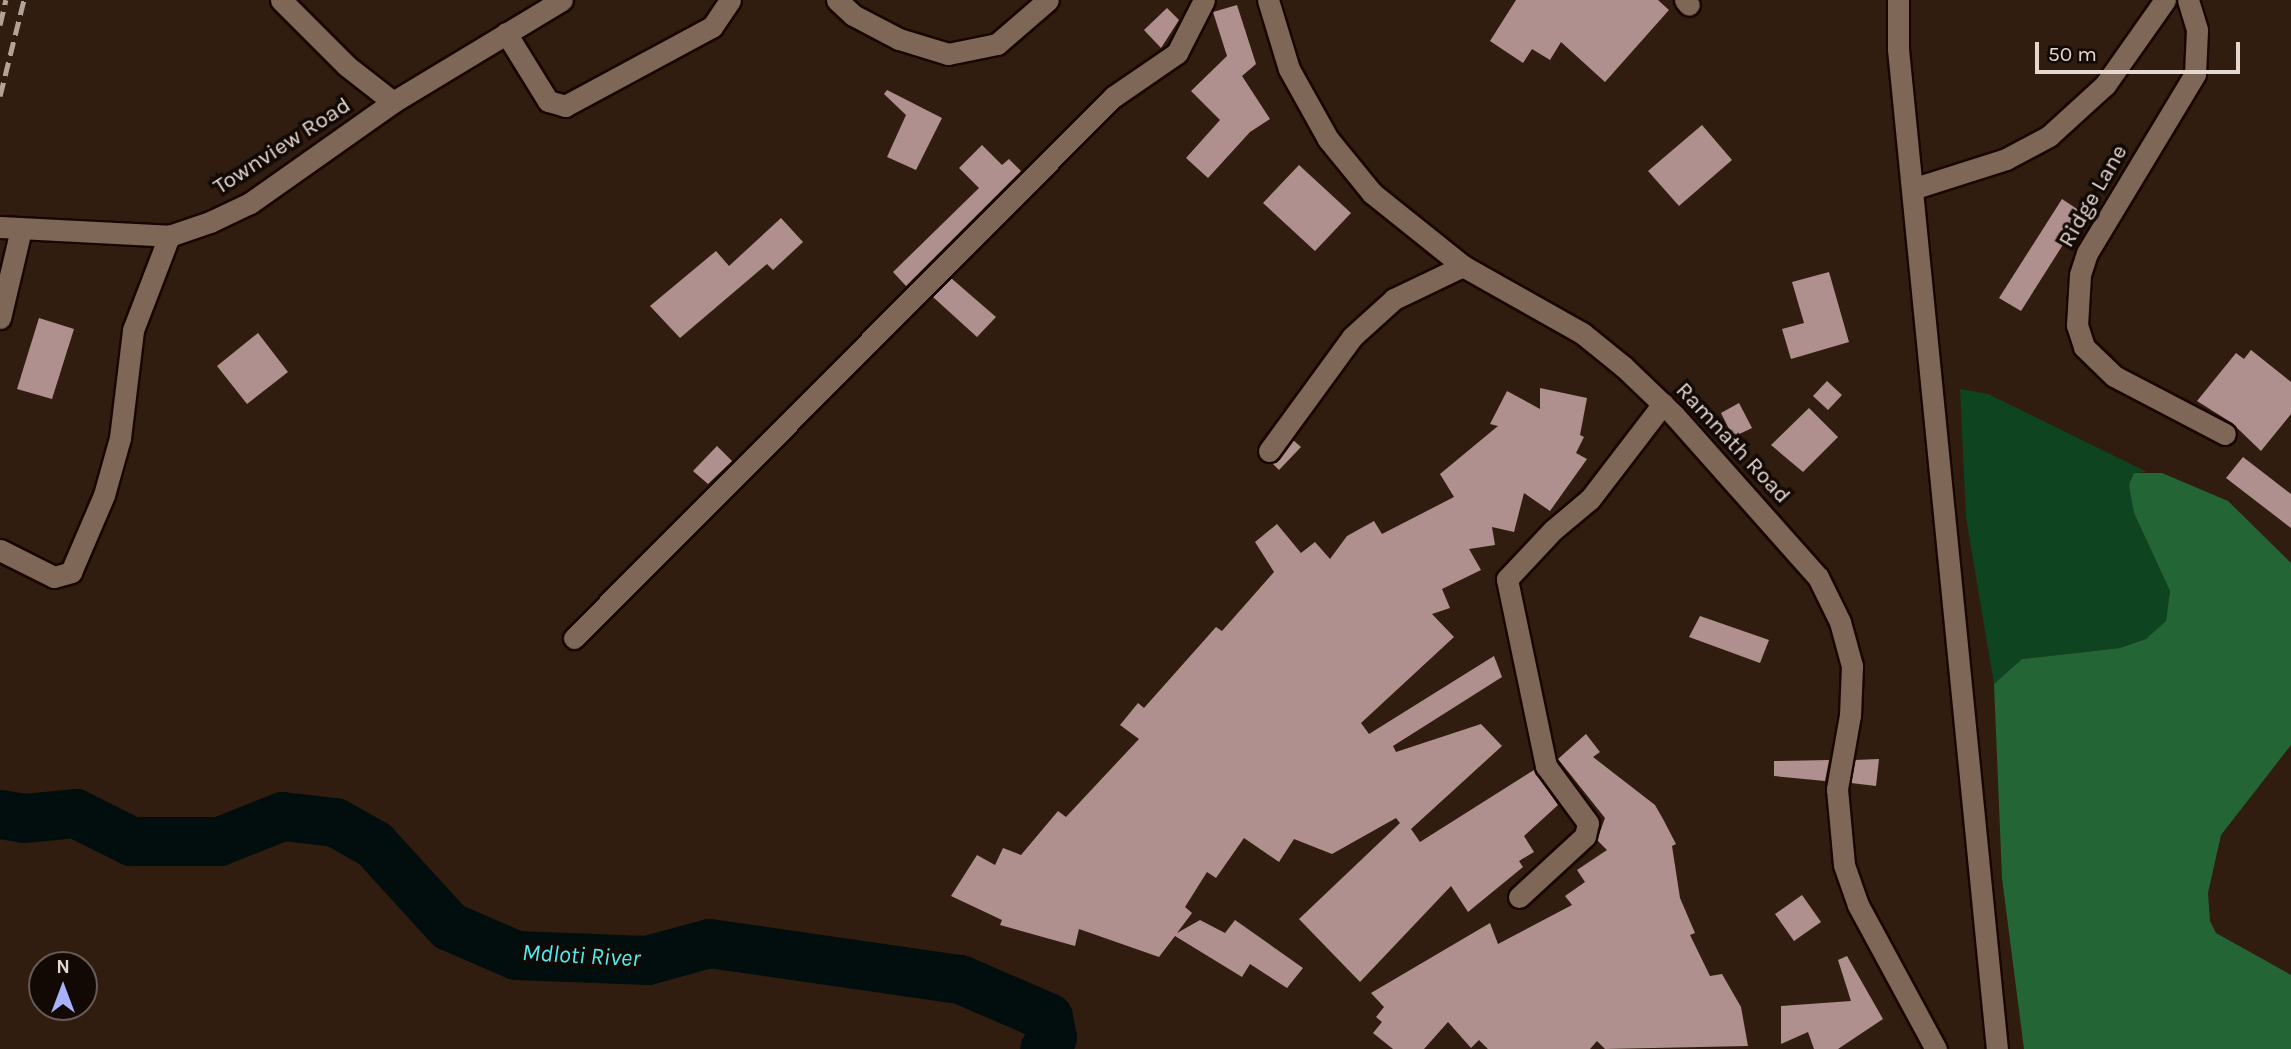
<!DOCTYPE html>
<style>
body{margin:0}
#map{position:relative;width:2291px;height:1049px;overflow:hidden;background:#311d0f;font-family:Karla,sans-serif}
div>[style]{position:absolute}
.green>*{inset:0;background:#0e4520}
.forest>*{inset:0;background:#246536}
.river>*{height:49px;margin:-24.5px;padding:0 24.5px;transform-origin:24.5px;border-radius:24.5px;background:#020e0e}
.building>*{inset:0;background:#b0908e}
.roads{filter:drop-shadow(2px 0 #180600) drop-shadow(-2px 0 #180600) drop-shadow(0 2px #180600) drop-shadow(0 -2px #180600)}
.minor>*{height:21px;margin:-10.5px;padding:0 10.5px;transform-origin:10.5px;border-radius:10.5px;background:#7f6757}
.rail>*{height:5px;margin-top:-2.5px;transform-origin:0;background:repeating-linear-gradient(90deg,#b2a297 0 14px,transparent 0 21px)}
span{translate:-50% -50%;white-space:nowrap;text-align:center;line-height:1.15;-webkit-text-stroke:7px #120905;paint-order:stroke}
.street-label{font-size:23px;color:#e5d7ce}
.water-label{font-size:24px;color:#4deef1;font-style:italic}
.north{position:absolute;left:28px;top:951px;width:70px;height:70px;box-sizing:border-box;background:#120905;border:2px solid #665b55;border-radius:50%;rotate:0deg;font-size:19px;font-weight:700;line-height:28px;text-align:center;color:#e5d7ce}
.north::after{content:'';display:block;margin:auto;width:24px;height:32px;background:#a7b1fc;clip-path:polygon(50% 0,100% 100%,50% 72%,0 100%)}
.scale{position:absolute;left:2035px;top:42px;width:205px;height:32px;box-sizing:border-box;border:4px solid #e5d7ce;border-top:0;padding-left:9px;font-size:21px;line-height:24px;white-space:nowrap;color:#e5d7ce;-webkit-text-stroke:5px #120905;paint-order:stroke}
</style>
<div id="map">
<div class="green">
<i style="clip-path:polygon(1960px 389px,1988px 394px,2147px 472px,2134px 473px,2134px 513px,2170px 591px,2166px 622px,2146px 639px,2120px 648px,2022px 659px,1994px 684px,1966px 517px)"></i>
</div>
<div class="forest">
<i style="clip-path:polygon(2134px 473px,2162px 473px,2228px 501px,2291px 563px,2291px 745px,2221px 835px,2208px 893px,2210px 921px,2216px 933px,2291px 975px,2291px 1049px,2024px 1049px,2002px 878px,1994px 684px,2022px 659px,2120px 648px,2146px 639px,2166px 621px,2170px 591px,2134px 513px,2129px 485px)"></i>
</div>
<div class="river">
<i style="left:0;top:814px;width:24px;rotate:9deg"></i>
<i style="left:24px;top:818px;width:51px;rotate:-5.6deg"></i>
<i style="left:75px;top:813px;width:63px;rotate:26.6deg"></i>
<i style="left:131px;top:841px;width:88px"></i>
<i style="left:219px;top:841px;width:68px;rotate:-21.6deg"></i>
<i style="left:282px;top:816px;width:53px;rotate:6.5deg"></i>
<i style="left:335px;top:822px;width:45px;rotate:29.4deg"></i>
<i style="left:374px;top:844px;width:111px;rotate:47.6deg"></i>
<i style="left:449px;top:926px;width:73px;rotate:23.4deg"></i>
<i style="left:516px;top:955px;width:131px;rotate:2.2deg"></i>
<i style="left:647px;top:960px;width:64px;rotate:-15.3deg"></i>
<i style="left:709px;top:943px;width:254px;rotate:8.2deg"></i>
<i style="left:960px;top:979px;width:96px;rotate:23.4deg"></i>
<i style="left:1048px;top:1017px;width:20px;rotate:79deg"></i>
<i style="left:1052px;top:1037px;width:14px;rotate:124deg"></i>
</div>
<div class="building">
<i style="clip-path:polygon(1516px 0,1658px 0,1669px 10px,1605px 82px,1561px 42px,1550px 60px,1532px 49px,1523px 63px,1490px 41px)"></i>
<i style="clip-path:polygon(1237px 5px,1256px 64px,1242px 76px,1270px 119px,1250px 132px,1208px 178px,1186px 158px,1220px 120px,1191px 91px,1227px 56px,1213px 12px)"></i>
<i style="clip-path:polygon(1167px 8px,1179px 20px,1161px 48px,1144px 30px)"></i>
<i style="clip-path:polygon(887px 90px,942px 118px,916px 170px,887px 157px,906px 115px,884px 94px)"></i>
<i style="clip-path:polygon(1702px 125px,1732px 160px,1679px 206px,1648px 171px)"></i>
<i style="clip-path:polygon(982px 145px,1002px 165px,1009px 159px,1021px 171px,906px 286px,893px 272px,979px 188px,959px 168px)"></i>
<i style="clip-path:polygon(1299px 165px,1351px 213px,1315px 251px,1263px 203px)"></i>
<i style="clip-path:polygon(2062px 199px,2083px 213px,2021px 311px,1999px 298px)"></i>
<i style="clip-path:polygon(781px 218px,803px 242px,773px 270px,767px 264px,680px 338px,650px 306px,716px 251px,729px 266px)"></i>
<i style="clip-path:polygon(1829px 272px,1849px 342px,1791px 359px,1782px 329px,1804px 323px,1792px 282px)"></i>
<i style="clip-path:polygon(951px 278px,996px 317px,977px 337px,933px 297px)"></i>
<i style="clip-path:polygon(39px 318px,74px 329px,52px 399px,17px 389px)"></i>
<i style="clip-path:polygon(258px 333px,288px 372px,247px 404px,217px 366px)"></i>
<i style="clip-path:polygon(2251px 350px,2291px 382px,2291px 414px,2261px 451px,2232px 423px,2197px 401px,2236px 353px,2244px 359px)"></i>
<i style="clip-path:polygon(1827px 381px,1842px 395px,1828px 410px,1813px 396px)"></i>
<i style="clip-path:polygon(1540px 388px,1587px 398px,1580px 435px,1584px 437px,1576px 453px,1587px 459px,1550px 511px,1524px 493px,1514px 532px,1492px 527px,1495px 545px,1469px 549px,1481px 570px,1442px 589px,1450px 608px,1432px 614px,1454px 637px,1361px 723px,1369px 734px,1494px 656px,1502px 677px,1393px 746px,1396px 752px,1481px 724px,1502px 746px,1411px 829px,1420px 842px,1534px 770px,1558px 805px,1524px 836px,1534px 852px,1519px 861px,1523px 867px,1468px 912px,1451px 886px,1360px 982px,1299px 919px,1400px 823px,1396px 818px,1332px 854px,1294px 839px,1279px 862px,1244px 838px,1216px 878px,1207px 872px,1185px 907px,1192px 913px,1177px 933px,1200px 920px,1225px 933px,1235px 920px,1303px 968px,1287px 988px,1250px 964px,1242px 977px,1175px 936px,1159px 957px,1079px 929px,1075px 946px,1000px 925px,1002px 920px,951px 896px,977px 855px,995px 865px,1003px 848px,1021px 855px,1058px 811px,1066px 817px,1139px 739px,1120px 725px,1138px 703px,1144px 708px,1216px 627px,1222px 631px,1274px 572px,1255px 542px,1277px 524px,1301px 553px,1315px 542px,1330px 559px,1347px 536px,1374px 521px,1382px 534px,1454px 497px,1440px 474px,1498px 426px,1490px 424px,1507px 391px,1540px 409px)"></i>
<i style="clip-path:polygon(1739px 403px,1752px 428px,1733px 437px,1721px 413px)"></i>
<i style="clip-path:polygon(1809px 408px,1838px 437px,1803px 472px,1771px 445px)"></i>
<i style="clip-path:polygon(1293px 440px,1301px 447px,1279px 470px,1272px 463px)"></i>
<i style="clip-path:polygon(717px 446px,732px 461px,708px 484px,693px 471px)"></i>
<i style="clip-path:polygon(2243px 457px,2291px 494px,2291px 528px,2226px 478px)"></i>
<i style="clip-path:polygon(1700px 616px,1769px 640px,1760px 663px,1689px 637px)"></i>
<i style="clip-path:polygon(1586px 734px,1600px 752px,1593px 757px,1655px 805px,1663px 819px,1676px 844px,1672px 846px,1680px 898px,1695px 933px,1690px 935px,1710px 976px,1722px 974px,1741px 1007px,1748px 1046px,1605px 1049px,1597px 1041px,1590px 1049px,1488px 1049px,1479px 1040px,1471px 1048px,1448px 1022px,1424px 1049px,1393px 1049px,1373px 1033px,1382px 1022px,1376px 1017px,1384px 1007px,1371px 993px,1490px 923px,1498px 944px,1572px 905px,1565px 896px,1585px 882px,1577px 870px,1607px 850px,1597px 840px,1605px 818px,1558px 759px)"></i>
<i style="clip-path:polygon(1879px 759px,1876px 786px,1851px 783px,1855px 760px)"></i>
<i style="clip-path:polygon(1829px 760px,1825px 781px,1774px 776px,1774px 761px)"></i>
<i style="clip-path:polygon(1802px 895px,1821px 922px,1794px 941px,1775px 914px)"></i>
<i style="clip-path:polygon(1847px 956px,1883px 1019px,1838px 1049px,1814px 1049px,1808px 1032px,1781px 1044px,1781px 1006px,1851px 1001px,1838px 960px)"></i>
</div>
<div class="roads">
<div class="minor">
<i style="left:281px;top:0;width:93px;rotate:45deg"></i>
<i style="left:347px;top:66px;width:58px;rotate:38deg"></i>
<i style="left:837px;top:0;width:22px;rotate:43deg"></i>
<i style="left:853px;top:15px;width:52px;rotate:27.6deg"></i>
<i style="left:899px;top:39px;width:51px;rotate:17deg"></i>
<i style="left:948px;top:54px;width:50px;rotate:-11.5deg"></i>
<i style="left:997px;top:44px;width:67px;rotate:-40.8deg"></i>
<i style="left:1268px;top:0;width:72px;rotate:73.1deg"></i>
<i style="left:1289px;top:69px;width:80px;rotate:60.9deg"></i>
<i style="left:1328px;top:139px;width:70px;rotate:50.8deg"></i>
<i style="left:1372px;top:193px;width:117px;rotate:38.7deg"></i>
<i style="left:1463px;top:266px;width:137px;rotate:29.4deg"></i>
<i style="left:1582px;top:333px;width:54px;rotate:39deg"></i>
<i style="left:1624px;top:367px;width:69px;rotate:43.8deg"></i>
<i style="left:1674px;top:415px;width:217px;rotate:48.4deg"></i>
<i style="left:1818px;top:577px;width:50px;rotate:63.9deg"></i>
<i style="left:1840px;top:622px;width:46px;rotate:74.7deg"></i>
<i style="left:1852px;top:666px;width:49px;rotate:92.3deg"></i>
<i style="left:1850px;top:715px;width:75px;rotate:100deg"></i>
<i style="left:1837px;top:789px;width:76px;rotate:84.7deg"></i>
<i style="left:1844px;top:865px;width:42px;rotate:70.7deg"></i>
<i style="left:1858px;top:905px;width:164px;rotate:61.6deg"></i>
<i style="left:1685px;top:0;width:6px;rotate:51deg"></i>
<i style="left:1898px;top:0;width:49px;rotate:90deg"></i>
<i style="left:1898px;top:49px;width:1005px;rotate:84.35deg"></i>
<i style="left:2188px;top:0;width:31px;rotate:73deg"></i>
<i style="left:2197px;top:30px;width:44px;rotate:92.6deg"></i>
<i style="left:2195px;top:74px;width:209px;rotate:121.1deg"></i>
<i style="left:2087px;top:253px;width:23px;rotate:108deg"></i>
<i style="left:2080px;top:275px;width:50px;rotate:93.4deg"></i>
<i style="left:2077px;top:325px;width:23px;rotate:72deg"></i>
<i style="left:2084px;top:347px;width:42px;rotate:44deg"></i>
<i style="left:2114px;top:376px;width:125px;rotate:27.6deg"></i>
<i style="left:506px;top:33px;width:80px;rotate:58.3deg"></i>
<i style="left:548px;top:101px;width:18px;rotate:16deg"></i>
<i style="left:565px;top:106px;width:167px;rotate:-28.3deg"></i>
<i style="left:712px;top:27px;width:32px;rotate:-56deg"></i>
<i style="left:1912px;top:189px;width:99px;rotate:-17.7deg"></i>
<i style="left:2006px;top:159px;width:49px;rotate:-28.1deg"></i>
<i style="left:2049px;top:136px;width:76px;rotate:-42.3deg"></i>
<i style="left:2105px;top:85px;width:104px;rotate:-54.8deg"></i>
<i style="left:0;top:227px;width:169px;rotate:3deg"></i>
<i style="left:169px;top:236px;width:43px;rotate:-18.9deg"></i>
<i style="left:210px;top:222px;width:44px;rotate:-25.4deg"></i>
<i style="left:250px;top:203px;width:175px;rotate:-35.2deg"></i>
<i style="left:393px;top:102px;width:197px;rotate:-31.1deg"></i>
<i style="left:0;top:318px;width:91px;rotate:-76.7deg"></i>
<i style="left:1269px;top:451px;width:141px;rotate:-53.9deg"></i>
<i style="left:1352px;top:337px;width:57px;rotate:-42.1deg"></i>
<i style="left:1394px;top:299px;width:76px;rotate:-25.6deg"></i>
<i style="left:0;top:550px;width:60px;rotate:26.6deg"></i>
<i style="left:54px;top:577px;width:18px;rotate:-16deg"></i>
<i style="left:71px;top:572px;width:84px;rotate:-66.8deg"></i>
<i style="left:104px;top:495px;width:59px;rotate:-74.3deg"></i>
<i style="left:120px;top:438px;width:109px;rotate:-83.1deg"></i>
<i style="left:133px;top:330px;width:101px;rotate:-69deg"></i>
<i style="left:574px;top:638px;width:764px;rotate:-45.11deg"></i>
<i style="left:1113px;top:97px;width:78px;rotate:-34.5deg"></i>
<i style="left:1177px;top:53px;width:59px;rotate:-63deg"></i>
<i style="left:1519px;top:897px;width:90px;rotate:-42.7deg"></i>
<i style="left:1585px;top:836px;width:13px;rotate:-77deg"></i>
<i style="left:1588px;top:823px;width:71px;rotate:-126.4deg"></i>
<i style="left:1546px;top:766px;width:191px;rotate:-101.8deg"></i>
<i style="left:1507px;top:579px;width:67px;rotate:-46.8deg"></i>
<i style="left:1553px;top:530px;width:48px;rotate:-40deg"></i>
<i style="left:1590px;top:499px;width:120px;rotate:-52.5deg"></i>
</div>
</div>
<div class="rail">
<i style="left:0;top:25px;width:26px;rotate:-77deg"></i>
<i style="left:0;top:96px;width:99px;rotate:-76deg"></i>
</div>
<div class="street-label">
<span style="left:282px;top:146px;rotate:-33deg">Townview Road</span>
<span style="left:2093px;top:196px;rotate:-60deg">Ridge Lane</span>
<span style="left:1733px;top:443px;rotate:47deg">Ramnath Road</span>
</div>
<div class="water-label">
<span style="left:581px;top:956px;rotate:3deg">Mdloti River</span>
</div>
<div class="north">N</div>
<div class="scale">50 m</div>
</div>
